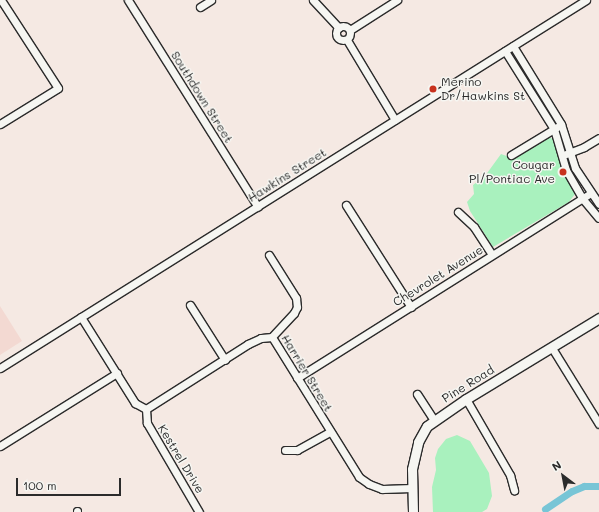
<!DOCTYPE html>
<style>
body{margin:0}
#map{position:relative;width:599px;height:512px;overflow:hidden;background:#f5e9e3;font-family:Mali,sans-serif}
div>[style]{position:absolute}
.built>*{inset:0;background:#f3d9d2}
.green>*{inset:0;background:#a9f1be}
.canal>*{height:7px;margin:-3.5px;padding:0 3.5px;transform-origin:3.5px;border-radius:3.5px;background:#78c5d6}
.roads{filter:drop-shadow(1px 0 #2b2b2b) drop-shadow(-1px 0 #2b2b2b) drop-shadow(0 1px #2b2b2b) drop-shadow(0 -1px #2b2b2b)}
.minor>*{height:7px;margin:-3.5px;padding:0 3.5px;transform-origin:3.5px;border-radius:3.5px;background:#f6f6f2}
.minor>.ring{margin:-3.5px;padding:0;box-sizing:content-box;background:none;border:7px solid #f6f6f2;border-radius:50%}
.tertiary>*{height:9px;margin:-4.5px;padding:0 4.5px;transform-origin:4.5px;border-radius:4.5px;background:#f6f6f2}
.dots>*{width:11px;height:11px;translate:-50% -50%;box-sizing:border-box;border:2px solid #f6f6f2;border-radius:50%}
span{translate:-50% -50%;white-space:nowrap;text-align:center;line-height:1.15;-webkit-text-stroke:3px #f6f6f2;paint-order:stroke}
.poi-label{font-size:12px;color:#2b2b2b}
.left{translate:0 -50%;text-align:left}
.right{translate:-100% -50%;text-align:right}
.street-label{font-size:12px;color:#2b2b2b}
.north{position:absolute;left:543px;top:456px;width:40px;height:40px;-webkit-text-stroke:3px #f6f6f2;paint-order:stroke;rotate:328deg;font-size:11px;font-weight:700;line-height:16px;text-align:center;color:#2b2b2b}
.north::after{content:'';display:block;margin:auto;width:14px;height:18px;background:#2b2b2b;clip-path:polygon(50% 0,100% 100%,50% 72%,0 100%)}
.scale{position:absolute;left:16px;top:478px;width:105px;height:18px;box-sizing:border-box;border:2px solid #2b2b2b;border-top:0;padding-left:5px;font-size:12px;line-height:14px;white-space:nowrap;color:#2b2b2b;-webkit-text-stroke:3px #f6f6f2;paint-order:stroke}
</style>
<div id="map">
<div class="built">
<i style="clip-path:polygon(0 306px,22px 341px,0 355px)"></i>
</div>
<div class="green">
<i style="clip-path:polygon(546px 137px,555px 139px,560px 164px,571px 184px,575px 194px,569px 202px,493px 247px,470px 211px,467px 202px,474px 194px,473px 185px,485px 176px,501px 154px,512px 158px)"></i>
<i style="clip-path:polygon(457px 435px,470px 441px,489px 473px,492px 496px,487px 509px,482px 512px,433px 512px,432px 487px,436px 470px,435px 458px,438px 449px,446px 439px)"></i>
</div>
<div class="canal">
<i style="left:545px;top:509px;width:32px;rotate:-34deg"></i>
<i style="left:572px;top:491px;width:13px;rotate:-23deg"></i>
<i style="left:584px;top:486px;width:15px"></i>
</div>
<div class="roads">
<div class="minor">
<i style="left:128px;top:0;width:244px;rotate:57.9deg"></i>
<i style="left:313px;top:0;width:38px;rotate:47deg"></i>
<i style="left:200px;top:7px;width:13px;rotate:-32deg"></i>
<i class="ring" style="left:336px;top:26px;width:7px;height:7px"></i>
<i style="left:350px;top:30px;width:56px;rotate:-32.6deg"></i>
<i style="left:347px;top:40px;width:93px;rotate:59deg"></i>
<i style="left:513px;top:46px;width:92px;rotate:58.4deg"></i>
<i style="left:561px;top:124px;width:46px;rotate:72.3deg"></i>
<i style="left:575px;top:168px;width:43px;rotate:56.3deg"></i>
<i style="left:505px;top:51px;width:92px;rotate:57.9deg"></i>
<i style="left:554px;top:129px;width:43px;rotate:73.7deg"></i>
<i style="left:566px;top:170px;width:32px;rotate:60deg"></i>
<i style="left:582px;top:198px;width:26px;rotate:50deg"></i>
<i style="left:0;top:124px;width:68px;rotate:-31.8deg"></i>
<i style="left:58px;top:88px;width:105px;rotate:-122.9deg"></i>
<i style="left:566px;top:154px;width:19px;rotate:-21deg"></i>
<i style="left:584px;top:147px;width:17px;rotate:-31deg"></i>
<i style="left:511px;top:155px;width:54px;rotate:-31.3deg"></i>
<i style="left:346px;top:205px;width:121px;rotate:57.5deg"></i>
<i style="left:458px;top:212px;width:22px;rotate:43deg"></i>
<i style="left:474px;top:227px;width:33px;rotate:57deg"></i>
<i style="left:269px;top:255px;width:51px;rotate:57.9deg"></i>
<i style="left:296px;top:298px;width:9px;rotate:84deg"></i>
<i style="left:297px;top:307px;width:7px;rotate:117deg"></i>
<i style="left:294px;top:313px;width:33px;rotate:133deg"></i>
<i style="left:190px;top:305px;width:65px;rotate:57.5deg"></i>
<i style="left:81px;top:317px;width:102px;rotate:57.9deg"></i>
<i style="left:135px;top:403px;width:13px;rotate:29deg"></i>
<i style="left:146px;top:409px;width:14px;rotate:86deg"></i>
<i style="left:147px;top:423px;width:103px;rotate:59.7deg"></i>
<i style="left:552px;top:348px;width:89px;rotate:58.3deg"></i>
<i style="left:0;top:368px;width:692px;rotate:-32.13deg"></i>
<i style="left:297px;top:378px;width:347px;rotate:-32.2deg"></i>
<i style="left:417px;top:394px;width:31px;rotate:57deg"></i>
<i style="left:466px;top:399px;width:88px;rotate:59.9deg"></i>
<i style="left:510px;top:475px;width:16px;rotate:75deg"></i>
<i style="left:146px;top:409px;width:121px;rotate:-32.5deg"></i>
<i style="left:248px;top:344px;width:14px;rotate:-25deg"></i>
<i style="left:261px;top:338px;width:11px;rotate:-5deg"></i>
<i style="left:272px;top:337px;width:165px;rotate:58.1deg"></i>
<i style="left:359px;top:477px;width:12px;rotate:35deg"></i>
<i style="left:369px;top:484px;width:14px;rotate:21deg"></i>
<i style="left:382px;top:489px;width:30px;rotate:-2deg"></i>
<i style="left:0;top:446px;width:138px;rotate:-32deg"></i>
<i style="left:285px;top:450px;width:12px"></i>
<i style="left:297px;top:450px;width:38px;rotate:-29deg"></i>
<i style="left:77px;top:511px;width:1px;rotate:90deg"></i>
</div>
<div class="tertiary">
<i style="left:413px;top:512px;width:43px;rotate:-91.3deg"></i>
<i style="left:412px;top:469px;width:28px;rotate:-77deg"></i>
<i style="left:418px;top:442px;width:18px;rotate:-61deg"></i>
<i style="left:427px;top:426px;width:47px;rotate:-34.7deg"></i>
<i style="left:466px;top:399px;width:156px;rotate:-31.3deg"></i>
</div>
</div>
<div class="dots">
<i style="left:433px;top:89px;background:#c8321e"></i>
<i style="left:563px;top:172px;background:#c8321e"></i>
</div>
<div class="poi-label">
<span class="left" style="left:441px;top:89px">Merino<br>Dr/Hawkins St</span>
<span class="right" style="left:555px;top:172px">Cougar<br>Pl/Pontiac Ave</span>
</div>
<div class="street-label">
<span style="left:202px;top:97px;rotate:58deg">Southdown Street</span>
<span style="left:287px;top:175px;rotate:-32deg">Hawkins Street</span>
<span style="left:438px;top:276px;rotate:-32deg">Chevrolet Avenue</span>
<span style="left:307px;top:373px;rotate:59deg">Harrier Street</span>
<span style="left:468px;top:384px;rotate:-32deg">Pine Road</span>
<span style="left:181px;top:459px;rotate:59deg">Kestrel Drive</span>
</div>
<div class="north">N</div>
<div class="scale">100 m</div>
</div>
